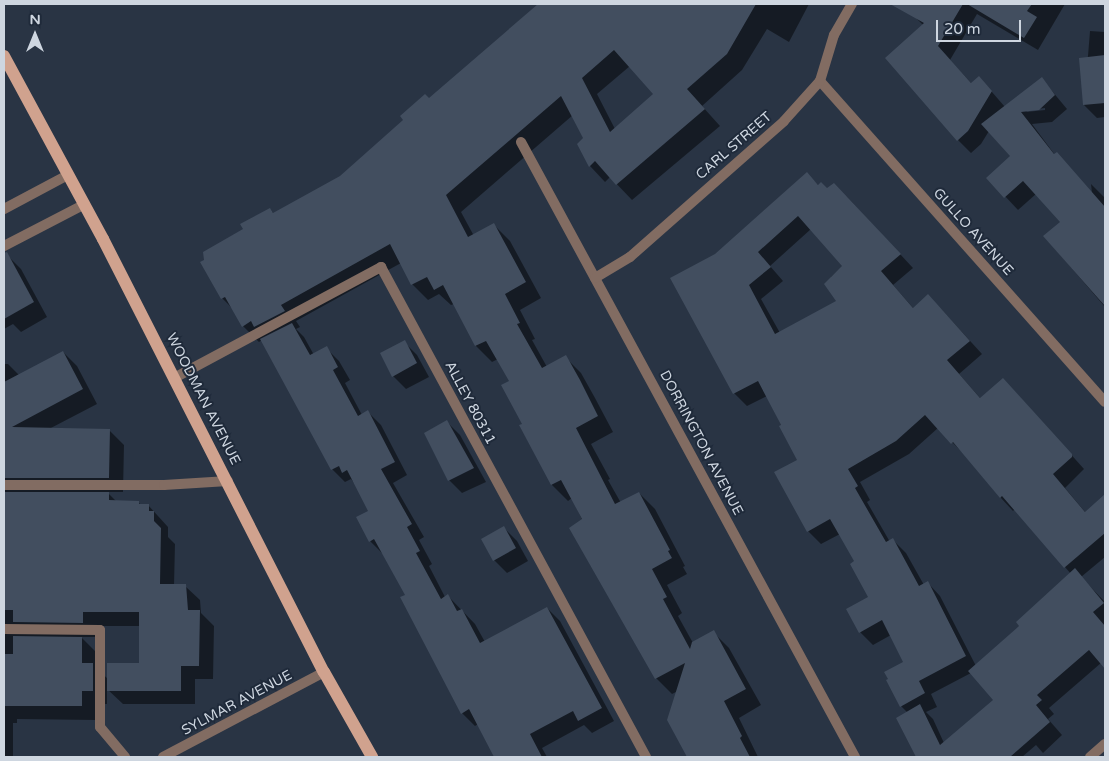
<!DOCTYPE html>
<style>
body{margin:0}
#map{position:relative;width:1109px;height:761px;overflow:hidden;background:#293444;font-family:"Varela Round",sans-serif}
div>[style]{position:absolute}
.shadow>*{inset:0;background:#0007}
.building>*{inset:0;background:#424e5f}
.service>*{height:10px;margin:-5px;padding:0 5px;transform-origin:5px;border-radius:5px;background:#826c62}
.minor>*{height:10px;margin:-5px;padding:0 5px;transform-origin:5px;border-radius:5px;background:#826c62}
.primary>*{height:12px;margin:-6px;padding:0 6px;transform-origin:6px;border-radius:6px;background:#d0a28e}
span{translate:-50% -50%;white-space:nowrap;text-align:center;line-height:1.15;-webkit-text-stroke:4px #1f2a3a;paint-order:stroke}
.street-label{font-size:14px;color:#ced6e0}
.frame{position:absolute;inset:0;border:5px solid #ced6e0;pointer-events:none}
.north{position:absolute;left:10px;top:10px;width:50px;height:50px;-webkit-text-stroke:4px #1f2a3a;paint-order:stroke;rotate:0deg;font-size:14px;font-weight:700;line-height:20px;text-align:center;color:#ced6e0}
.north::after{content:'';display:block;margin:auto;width:18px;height:22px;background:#ced6e0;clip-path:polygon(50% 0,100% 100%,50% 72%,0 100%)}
.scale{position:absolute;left:936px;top:20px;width:85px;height:22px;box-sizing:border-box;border:2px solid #ced6e0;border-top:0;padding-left:6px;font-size:15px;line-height:18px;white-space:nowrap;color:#ced6e0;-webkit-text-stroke:4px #1f2a3a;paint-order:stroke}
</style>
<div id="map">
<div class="shadow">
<i style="clip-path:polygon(evenodd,540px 4px,809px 4px,789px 42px,767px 29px,742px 70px,702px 106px,720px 126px,632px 200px,610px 177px,605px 182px,590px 166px,585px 138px,573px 115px,461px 212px,474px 236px,494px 225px,510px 241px,541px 298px,520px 310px,535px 339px,532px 340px,547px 367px,565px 357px,581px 373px,595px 398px,613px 432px,591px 444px,610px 479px,608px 480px,621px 503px,639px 493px,655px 509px,685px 566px,683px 567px,687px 574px,667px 585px,682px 613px,678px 616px,693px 643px,713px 632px,729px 648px,761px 705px,739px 718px,758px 757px,692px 757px,684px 749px,678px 691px,672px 694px,656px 678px,572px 498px,568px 501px,552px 485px,520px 426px,524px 424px,511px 382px,498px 359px,492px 362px,476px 346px,454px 304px,451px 305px,439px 294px,428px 300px,412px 284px,401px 263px,296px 321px,300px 327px,296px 329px,304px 337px,314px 355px,326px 348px,339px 361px,350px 380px,345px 383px,362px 415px,368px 412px,381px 425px,407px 475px,393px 483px,424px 537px,419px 540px,432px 564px,429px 566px,445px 597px,448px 596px,475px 624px,485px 642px,547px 608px,560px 621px,614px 721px,592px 733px,584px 725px,542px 748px,547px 757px,491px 757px,495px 755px,478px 724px,475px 726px,462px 713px,406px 595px,383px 554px,370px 541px,370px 511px,355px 484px,351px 479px,345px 482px,332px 469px,262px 340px,259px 342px,243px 326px,235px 311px,222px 298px,245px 230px,270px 209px,274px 214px,341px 177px,540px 4px,630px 66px,655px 94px,615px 129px,597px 94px,630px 66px)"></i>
<i style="clip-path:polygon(evenodd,923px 4px,1065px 4px,1038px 50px,977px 14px,950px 60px,972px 84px,979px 77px,1005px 107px,1042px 79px,1067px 109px,1052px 122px,1032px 124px,1055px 155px,1092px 193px,1091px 184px,1105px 198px,1105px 307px,1045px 237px,1061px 222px,1036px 194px,1018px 210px,988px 178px,1012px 157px,989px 131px,981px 144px,971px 153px,958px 140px,923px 25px,915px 17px,923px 4px,1045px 108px,1045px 110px,1026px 112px,1029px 110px,1045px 108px)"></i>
<i style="clip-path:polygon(1090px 31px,1105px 32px,1105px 123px,1105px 117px,1097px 118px,1084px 105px)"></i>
<i style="clip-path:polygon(evenodd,807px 174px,819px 186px,847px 197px,913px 268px,893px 285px,914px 309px,941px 309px,982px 354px,959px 374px,981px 399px,1016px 393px,1084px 469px,1065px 488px,1086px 513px,1105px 496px,1105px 557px,1081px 577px,1105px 602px,1105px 667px,1101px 663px,1049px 708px,1054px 714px,1048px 719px,1062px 735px,1043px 753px,1036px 745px,1022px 757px,918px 757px,908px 713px,901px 706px,905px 662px,891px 635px,873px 645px,860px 632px,869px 598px,856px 562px,840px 534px,821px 544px,808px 531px,798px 460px,767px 396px,747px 406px,734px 393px,716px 255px,807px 174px,811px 229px,843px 266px,831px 277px,838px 302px,780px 333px,761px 299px,783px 281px,770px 266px,811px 229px,807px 174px,938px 428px,966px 456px,1001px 498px,1013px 511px,1015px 509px,1071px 574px,1020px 627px,976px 666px,940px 596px,928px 583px,924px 585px,906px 553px,893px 540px,890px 542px,867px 502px,870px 500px,860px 482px,909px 454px,938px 428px,807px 174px,971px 673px,995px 700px,944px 743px,933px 719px,926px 712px,937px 707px,931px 694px,971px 673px)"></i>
<i style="clip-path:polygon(7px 255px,21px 269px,47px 317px,21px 332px,13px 324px,4px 329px,4px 256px)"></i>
<i style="clip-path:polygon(404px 342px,417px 355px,429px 377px,406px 389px,393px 376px)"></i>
<i style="clip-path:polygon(evenodd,63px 352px,77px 366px,97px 404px,49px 429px,109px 430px,124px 445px,123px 492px,107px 492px,117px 502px,138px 502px,141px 505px,148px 505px,168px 527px,168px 537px,175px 544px,174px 586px,185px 586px,200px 600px,201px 613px,214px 626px,213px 679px,195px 679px,195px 704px,123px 704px,107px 689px,107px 704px,96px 704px,95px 720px,17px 719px,17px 723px,13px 723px,13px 757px,4px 757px,4px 364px,8px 364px,19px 375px,63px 352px,97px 626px,140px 626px,140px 664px,108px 679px,96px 668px,96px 652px,81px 637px,97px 637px,97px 626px)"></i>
<i style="clip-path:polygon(447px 422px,460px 435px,486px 482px,462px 493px,449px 480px)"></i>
<i style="clip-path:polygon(504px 528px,517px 541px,528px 561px,507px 573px,494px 560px)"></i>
</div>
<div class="building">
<i style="clip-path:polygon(evenodd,538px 4px,756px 4px,727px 54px,687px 89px,705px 109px,616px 185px,595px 161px,589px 167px,577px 144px,583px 138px,561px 96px,446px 195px,468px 237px,494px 223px,526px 282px,505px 294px,520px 323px,517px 324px,542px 368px,566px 355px,580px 380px,598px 416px,576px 428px,615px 504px,639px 492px,670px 550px,668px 551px,672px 558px,652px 569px,667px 597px,663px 599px,690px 649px,692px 642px,714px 630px,746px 689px,724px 701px,742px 736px,740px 738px,750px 757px,687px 757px,667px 720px,685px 663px,655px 679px,569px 528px,582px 519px,561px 480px,551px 485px,519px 425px,522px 424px,501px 385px,509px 381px,486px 341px,475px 346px,443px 285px,434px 290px,427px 277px,411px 285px,390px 244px,281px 305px,285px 311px,254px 327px,251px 321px,242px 327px,225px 297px,221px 299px,200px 262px,204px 260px,203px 252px,243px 229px,240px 224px,270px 208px,273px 213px,340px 176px,403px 120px,400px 116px,425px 94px,429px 98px,538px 4px,614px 50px,653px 94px,610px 132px,582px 78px,614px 50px)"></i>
<i style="clip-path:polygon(890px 4px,963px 4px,938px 46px,971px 83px,979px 76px,992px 91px,968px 131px,957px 141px,885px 58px,924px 23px)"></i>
<i style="clip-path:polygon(967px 4px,1032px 4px,1027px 11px,1037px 17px,1024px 38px)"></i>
<i style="clip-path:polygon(1105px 55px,1105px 103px,1083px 105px,1079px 58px)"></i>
<i style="clip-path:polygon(1042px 77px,1055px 95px,1039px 110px,1021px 112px,1054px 154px,1057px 152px,1105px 207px,1105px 306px,1043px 236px,1060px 222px,1023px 181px,1004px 198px,986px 178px,1010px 156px,981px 124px)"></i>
<i style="clip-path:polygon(evenodd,807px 172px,818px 185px,821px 182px,827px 188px,834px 183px,901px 254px,881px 271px,913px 308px,928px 294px,970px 341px,947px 360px,980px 398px,1003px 378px,1072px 454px,1072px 457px,1053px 474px,1085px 512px,1105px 494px,1105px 533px,1064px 568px,1002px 496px,1000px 498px,953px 442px,951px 444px,925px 415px,896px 441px,848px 469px,858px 486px,855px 488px,886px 542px,893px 538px,919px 586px,928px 581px,966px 656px,919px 681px,925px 693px,900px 707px,886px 680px,888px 679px,884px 672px,903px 662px,882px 620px,859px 633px,846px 609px,868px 597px,850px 564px,854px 561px,830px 519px,807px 532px,774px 472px,797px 460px,779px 426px,781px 425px,758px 381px,733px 394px,670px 278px,715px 254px,807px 172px,798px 216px,842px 266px,824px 284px,836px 301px,775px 334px,749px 285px,771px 267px,758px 252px,798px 216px)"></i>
<i style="clip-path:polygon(7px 252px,34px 302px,4px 319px,4px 253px)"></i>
<i style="clip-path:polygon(292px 323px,310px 355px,327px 346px,338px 367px,333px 370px,358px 416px,368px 410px,395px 462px,381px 469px,412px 524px,407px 527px,420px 551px,416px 553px,441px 599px,448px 594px,457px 611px,462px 609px,480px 643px,547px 607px,602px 708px,578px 721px,573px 711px,530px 734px,542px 757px,494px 757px,469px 709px,461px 714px,400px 597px,405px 595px,374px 539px,369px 542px,356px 517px,368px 511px,347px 470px,342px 473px,339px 466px,331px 470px,260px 339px)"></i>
<i style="clip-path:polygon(405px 340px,417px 363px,392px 377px,380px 353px)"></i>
<i style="clip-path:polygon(63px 351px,83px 389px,12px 427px,110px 429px,109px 478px,4px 478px,4px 382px)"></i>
<i style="clip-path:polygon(447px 420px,474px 468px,448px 481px,424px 433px)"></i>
<i style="clip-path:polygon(4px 492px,109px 492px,109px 500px,139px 501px,139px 504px,149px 504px,149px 511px,154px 511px,154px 521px,161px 528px,160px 584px,186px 584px,188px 610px,200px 610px,199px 666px,181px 666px,181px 691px,107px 691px,107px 663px,139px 663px,139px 612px,83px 612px,83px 623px,13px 622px,13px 610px,4px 610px)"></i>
<i style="clip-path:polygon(504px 526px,516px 548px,493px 561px,481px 539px)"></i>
<i style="clip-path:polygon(1075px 568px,1104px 603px,1093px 612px,1105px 626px,1105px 669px,1089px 650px,1037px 695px,1042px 700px,1036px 705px,1050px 722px,1010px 757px,916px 757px,896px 718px,920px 704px,940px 745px,993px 700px,968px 671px,1019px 626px,1016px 622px)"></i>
<i style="clip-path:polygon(13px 636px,82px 637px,82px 663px,93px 663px,93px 691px,82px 691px,82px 706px,4px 706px,4px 654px,13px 654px)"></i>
</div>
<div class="service">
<i style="left:4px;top:209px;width:72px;rotate:-28deg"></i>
<i style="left:4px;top:246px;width:91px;rotate:-27.4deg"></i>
<i style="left:176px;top:377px;width:233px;rotate:-28.2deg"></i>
<i style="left:381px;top:267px;width:557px;rotate:61.59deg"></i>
<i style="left:4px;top:485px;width:160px"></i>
<i style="left:164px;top:485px;width:64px;rotate:-3.6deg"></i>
<i style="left:4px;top:629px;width:96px;rotate:0.6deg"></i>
<i style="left:100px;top:630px;width:97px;rotate:90deg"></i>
<i style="left:100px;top:727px;width:39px;rotate:50deg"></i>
</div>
<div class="minor">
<i style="left:820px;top:81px;width:429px;rotate:48.4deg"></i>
<i style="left:521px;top:142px;width:700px;rotate:61.49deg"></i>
<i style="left:595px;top:278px;width:41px;rotate:-31deg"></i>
<i style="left:630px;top:257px;width:205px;rotate:-41.4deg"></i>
<i style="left:784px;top:121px;width:54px;rotate:-48deg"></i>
<i style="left:820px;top:81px;width:48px;rotate:-73.1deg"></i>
<i style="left:834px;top:35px;width:36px;rotate:-60deg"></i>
<i style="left:163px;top:757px;width:182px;rotate:-27.8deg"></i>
<i style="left:1090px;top:757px;width:20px;rotate:-41deg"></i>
</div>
<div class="primary">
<i style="left:4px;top:56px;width:208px;rotate:61.6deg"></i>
<i style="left:103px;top:239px;width:486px;rotate:63deg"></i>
<i style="left:324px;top:672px;width:98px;rotate:60.5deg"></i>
</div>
<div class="street-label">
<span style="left:734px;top:146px;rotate:-41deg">CARL STREET</span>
<span style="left:973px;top:232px;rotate:48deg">GULLO AVENUE</span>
<span style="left:203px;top:399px;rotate:63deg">WOODMAN AVENUE</span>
<span style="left:470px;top:403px;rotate:62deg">ALLEY 80311</span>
<span style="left:701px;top:443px;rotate:62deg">DORRINGTON AVENUE</span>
<span style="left:237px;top:703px;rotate:-28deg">SYLMAR AVENUE</span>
</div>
<div class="frame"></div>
<div class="north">N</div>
<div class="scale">20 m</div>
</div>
